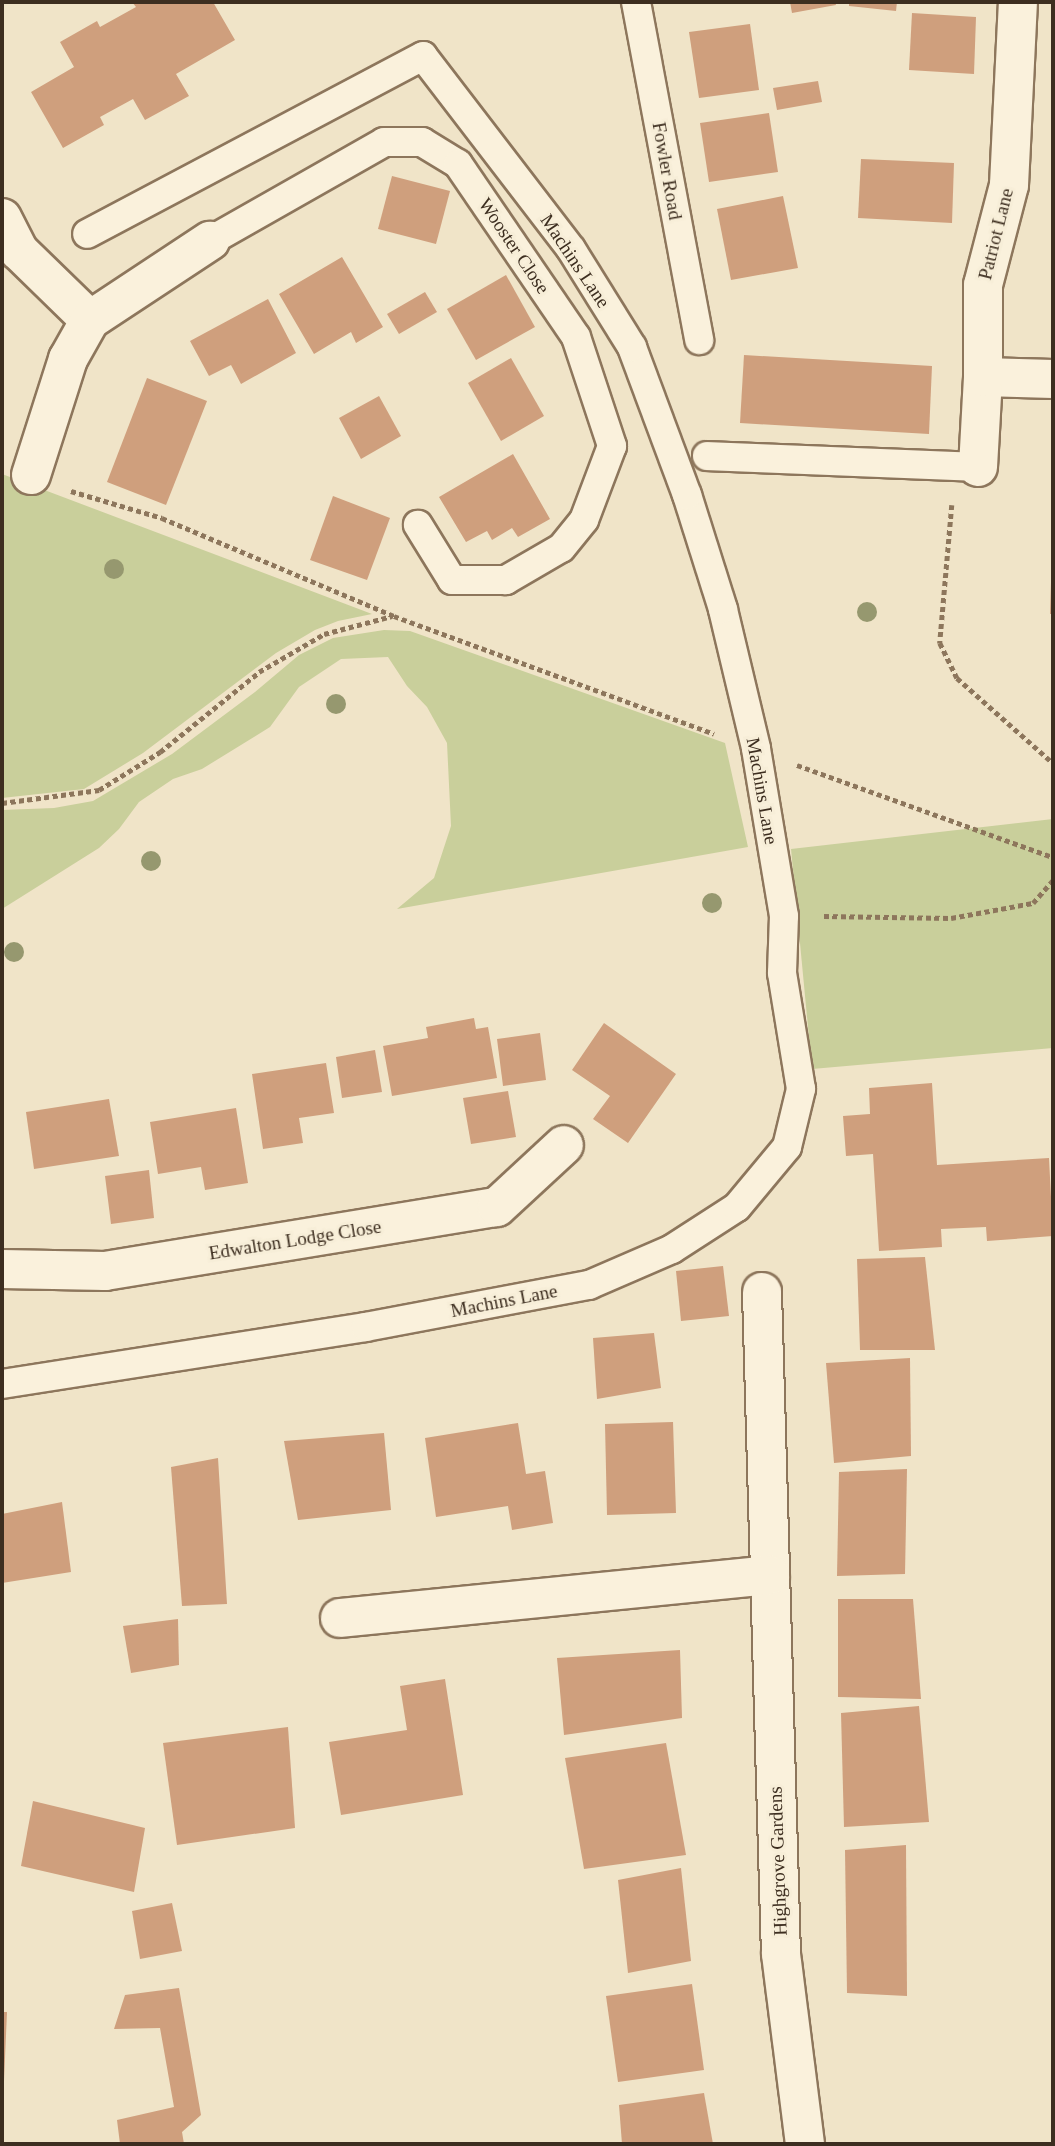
<!DOCTYPE html>
<style>
body{margin:0}
#map{position:relative;width:1055px;height:2146px;overflow:hidden;background:#f0e4c8;font-family:Georgia,serif}
div>[style]{position:absolute}
.green>*{inset:0;background:#c9cf9b}
.building>*{inset:0;background:#cf9f7d}
.path>*{height:4.5px;margin-top:-2.25px;transform-origin:0;background:repeating-linear-gradient(90deg,#8d765c 0 5px,transparent 0 8.5px)}
.roads{filter:drop-shadow(2px 0 #8d765c) drop-shadow(-2px 0 #8d765c) drop-shadow(0 2px #8d765c) drop-shadow(0 -2px #8d765c)}
.lane>*{height:28px;margin:-14px;padding:0 14px;transform-origin:14px;border-radius:14px;background:#faf1dc}
.street>*{height:38px;margin:-19px;padding:0 19px;transform-origin:19px;border-radius:19px;background:#faf1dc}
.trees>*{width:20px;height:20px;margin:-10px;border-radius:50%;background:#96986f}
span{translate:-50% -50%;white-space:nowrap;text-align:center;line-height:1.15;-webkit-text-stroke:6px #f7eed8;paint-order:stroke}
.street-label{font-size:19px;color:#3d2e20}
.frame{position:absolute;inset:0;border:4px solid #3d2e20;pointer-events:none}
</style>
<div id="map">
<div class="green">
<i style="clip-path:polygon(2px 474px,235px 562px,372px 614px,338px 621px,315px 630px,276px 653px,143px 753px,84px 789px,2px 798px)"></i>
<i style="clip-path:polygon(384px 630px,410px 631px,725px 743px,748px 847px,397px 909px,434px 878px,451px 826px,447px 743px,427px 707px,407px 686px,388px 657px,341px 659px,299px 687px,270px 727px,202px 769px,173px 779px,139px 802px,119px 829px,99px 848px,2px 909px,2px 810px,54px 808px,93px 801px,172px 754px,255px 692px,299px 655px,333px 638px)"></i>
<i style="clip-path:polygon(1053px 819px,1053px 1048px,812px 1069px,791px 849px)"></i>
</div>
<div class="building">
<i style="clip-path:polygon(132px 2px,213px 2px,235px 40px,176px 74px,189px 96px,145px 120px,133px 99px,100px 117px,104px 125px,63px 148px,31px 92px,74px 67px,60px 42px,97px 21px,100px 27px,136px 7px)"></i>
<i style="clip-path:polygon(790px 2px,835px 2px,836px 5px,792px 13px)"></i>
<i style="clip-path:polygon(849px 2px,897px 2px,896px 11px,849px 6px)"></i>
<i style="clip-path:polygon(912px 13px,976px 17px,974px 74px,909px 70px)"></i>
<i style="clip-path:polygon(750px 24px,759px 90px,699px 98px,689px 32px)"></i>
<i style="clip-path:polygon(818px 81px,822px 102px,777px 110px,773px 88px)"></i>
<i style="clip-path:polygon(769px 113px,778px 172px,709px 182px,700px 123px)"></i>
<i style="clip-path:polygon(861px 159px,954px 163px,952px 223px,858px 218px)"></i>
<i style="clip-path:polygon(392px 176px,450px 191px,436px 244px,378px 229px)"></i>
<i style="clip-path:polygon(783px 196px,798px 268px,731px 280px,717px 209px)"></i>
<i style="clip-path:polygon(342px 257px,383px 327px,356px 343px,351px 332px,314px 354px,279px 294px)"></i>
<i style="clip-path:polygon(506px 275px,535px 327px,476px 360px,447px 309px)"></i>
<i style="clip-path:polygon(425px 292px,437px 312px,399px 334px,387px 314px)"></i>
<i style="clip-path:polygon(268px 299px,296px 353px,241px 384px,231px 365px,209px 376px,190px 341px)"></i>
<i style="clip-path:polygon(744px 355px,932px 366px,929px 434px,740px 423px)"></i>
<i style="clip-path:polygon(511px 358px,544px 416px,501px 441px,468px 383px)"></i>
<i style="clip-path:polygon(147px 378px,207px 401px,166px 505px,107px 482px)"></i>
<i style="clip-path:polygon(379px 396px,401px 436px,361px 459px,339px 418px)"></i>
<i style="clip-path:polygon(513px 454px,550px 519px,518px 537px,512px 528px,492px 540px,487px 531px,466px 542px,439px 497px)"></i>
<i style="clip-path:polygon(333px 496px,390px 518px,367px 580px,310px 560px)"></i>
<i style="clip-path:polygon(1051px 582px,1053px 582px,1053px 614px,1050px 614px)"></i>
<i style="clip-path:polygon(474px 1018px,476px 1029px,488px 1027px,497px 1078px,392px 1096px,383px 1046px,428px 1038px,426px 1027px)"></i>
<i style="clip-path:polygon(604px 1023px,676px 1074px,628px 1143px,593px 1119px,610px 1096px,572px 1070px)"></i>
<i style="clip-path:polygon(540px 1033px,546px 1080px,503px 1086px,497px 1039px)"></i>
<i style="clip-path:polygon(375px 1050px,382px 1092px,342px 1098px,336px 1057px)"></i>
<i style="clip-path:polygon(326px 1063px,334px 1113px,299px 1118px,303px 1143px,263px 1149px,252px 1074px)"></i>
<i style="clip-path:polygon(932px 1083px,937px 1165px,1049px 1158px,1053px 1236px,987px 1241px,986px 1227px,941px 1229px,942px 1247px,879px 1251px,873px 1154px,846px 1156px,843px 1116px,870px 1114px,869px 1088px)"></i>
<i style="clip-path:polygon(508px 1091px,516px 1137px,471px 1144px,463px 1098px)"></i>
<i style="clip-path:polygon(109px 1099px,119px 1156px,34px 1169px,26px 1112px)"></i>
<i style="clip-path:polygon(236px 1108px,248px 1183px,205px 1190px,201px 1167px,158px 1174px,150px 1122px)"></i>
<i style="clip-path:polygon(149px 1170px,154px 1218px,111px 1224px,105px 1176px)"></i>
<i style="clip-path:polygon(925px 1257px,935px 1350px,860px 1350px,857px 1259px)"></i>
<i style="clip-path:polygon(723px 1266px,729px 1316px,681px 1321px,676px 1271px)"></i>
<i style="clip-path:polygon(654px 1333px,661px 1388px,597px 1399px,593px 1338px)"></i>
<i style="clip-path:polygon(910px 1358px,911px 1456px,834px 1463px,826px 1363px)"></i>
<i style="clip-path:polygon(673px 1422px,676px 1513px,607px 1515px,605px 1424px)"></i>
<i style="clip-path:polygon(518px 1423px,526px 1474px,545px 1471px,553px 1523px,512px 1530px,508px 1506px,436px 1517px,425px 1438px)"></i>
<i style="clip-path:polygon(384px 1433px,391px 1510px,298px 1520px,284px 1441px)"></i>
<i style="clip-path:polygon(218px 1458px,227px 1604px,182px 1606px,171px 1467px)"></i>
<i style="clip-path:polygon(907px 1469px,905px 1574px,837px 1576px,839px 1472px)"></i>
<i style="clip-path:polygon(62px 1502px,71px 1572px,2px 1583px,2px 1514px)"></i>
<i style="clip-path:polygon(838px 1599px,913px 1599px,921px 1699px,838px 1697px)"></i>
<i style="clip-path:polygon(178px 1619px,179px 1665px,131px 1673px,123px 1626px)"></i>
<i style="clip-path:polygon(680px 1650px,682px 1718px,564px 1735px,557px 1658px)"></i>
<i style="clip-path:polygon(445px 1679px,463px 1795px,341px 1815px,329px 1742px,407px 1730px,400px 1686px)"></i>
<i style="clip-path:polygon(919px 1706px,929px 1822px,844px 1827px,841px 1713px)"></i>
<i style="clip-path:polygon(288px 1727px,295px 1828px,177px 1845px,163px 1743px)"></i>
<i style="clip-path:polygon(666px 1743px,686px 1855px,584px 1869px,565px 1758px)"></i>
<i style="clip-path:polygon(33px 1801px,145px 1828px,134px 1892px,21px 1866px)"></i>
<i style="clip-path:polygon(906px 1845px,907px 1996px,847px 1993px,845px 1850px)"></i>
<i style="clip-path:polygon(681px 1868px,691px 1961px,628px 1973px,618px 1880px)"></i>
<i style="clip-path:polygon(172px 1903px,182px 1951px,140px 1959px,132px 1911px)"></i>
<i style="clip-path:polygon(692px 1984px,704px 2070px,618px 2082px,606px 1996px)"></i>
<i style="clip-path:polygon(179px 1988px,201px 2115px,182px 2132px,184px 2144px,120px 2144px,117px 2120px,174px 2107px,160px 2028px,114px 2029px,125px 1995px)"></i>
<i style="clip-path:polygon(2px 2012px,7px 2012px,4px 2081px,2px 2081px)"></i>
<i style="clip-path:polygon(704px 2093px,713px 2144px,622px 2144px,619px 2105px)"></i>
</div>
<div class="path">
<i style="left:71px;top:491px;width:95px;rotate:16.5deg"></i>
<i style="left:162px;top:518px;width:252px;rotate:22.9deg"></i>
<i style="left:394px;top:616px;width:341px;rotate:20.2deg"></i>
<i style="left:952px;top:505px;width:139px;rotate:95deg"></i>
<i style="left:940px;top:643px;width:39px;rotate:64deg"></i>
<i style="left:957px;top:678px;width:128px;rotate:41.5deg"></i>
<i style="left:797px;top:765px;width:272px;rotate:19.8deg"></i>
<i style="left:2px;top:803px;width:98px;rotate:-7.6deg"></i>
<i style="left:99px;top:790px;width:72px;rotate:-31.9deg"></i>
<i style="left:160px;top:752px;width:127px;rotate:-38.9deg"></i>
<i style="left:259px;top:672px;width:75px;rotate:-30.3deg"></i>
<i style="left:324px;top:634px;width:70px;rotate:-14.8deg"></i>
<i style="left:824px;top:916px;width:127px;rotate:0.9deg"></i>
<i style="left:951px;top:918px;width:83px;rotate:-10.4deg"></i>
<i style="left:1033px;top:903px;width:30px;rotate:-49deg"></i>
</div>
<div class="roads">
<div class="lane">
<i style="left:636px;top:2px;width:344px;rotate:79.4deg"></i>
<i style="left:210px;top:241px;width:200px;rotate:-29.6deg"></i>
<i style="left:384px;top:142px;width:38px"></i>
<i style="left:422px;top:142px;width:42px;rotate:31.4deg"></i>
<i style="left:458px;top:164px;width:209px;rotate:55.7deg"></i>
<i style="left:576px;top:337px;width:115px;rotate:71.7deg"></i>
<i style="left:612px;top:446px;width:79px;rotate:110.7deg"></i>
<i style="left:584px;top:520px;width:36px;rotate:129deg"></i>
<i style="left:561px;top:548px;width:64px;rotate:149.8deg"></i>
<i style="left:506px;top:580px;width:54px;rotate:180deg"></i>
<i style="left:452px;top:580px;width:65px;rotate:-121.7deg"></i>
<i style="left:707px;top:456px;width:271px;rotate:2.3deg"></i>
<i style="left:2px;top:1384px;width:368px;rotate:-8.9deg"></i>
<i style="left:366px;top:1327px;width:227px;rotate:-10.7deg"></i>
<i style="left:589px;top:1285px;width:90px;rotate:-23.4deg"></i>
<i style="left:672px;top:1249px;width:77px;rotate:-32.9deg"></i>
<i style="left:737px;top:1207px;width:78px;rotate:-50.2deg"></i>
<i style="left:787px;top:1147px;width:60px;rotate:-76.4deg"></i>
<i style="left:801px;top:1089px;width:118px;rotate:-99.3deg"></i>
<i style="left:782px;top:973px;width:57px;rotate:-88deg"></i>
<i style="left:784px;top:916px;width:170px;rotate:-99.5deg"></i>
<i style="left:756px;top:748px;width:143px;rotate:-103.4deg"></i>
<i style="left:723px;top:609px;width:120px;rotate:-107.5deg"></i>
<i style="left:687px;top:495px;width:158px;rotate:-110.4deg"></i>
<i style="left:632px;top:347px;width:115px;rotate:-121.9deg"></i>
<i style="left:571px;top:249px;width:243px;rotate:-127.5deg"></i>
<i style="left:423px;top:56px;width:380px;rotate:152.1deg"></i>
</div>
<div class="street">
<i style="left:2px;top:218px;width:37px;rotate:63deg"></i>
<i style="left:19px;top:251px;width:99px;rotate:44.2deg"></i>
<i style="left:90px;top:320px;width:144px;rotate:-33.4deg"></i>
<i style="left:983px;top:377px;width:70px;rotate:1.6deg"></i>
<i style="left:978px;top:467px;width:90px;rotate:-86.8deg"></i>
<i style="left:983px;top:377px;width:92px;rotate:-90deg"></i>
<i style="left:983px;top:285px;width:103px;rotate:-75.4deg"></i>
<i style="left:1009px;top:185px;width:183px;rotate:-87.2deg"></i>
<i style="left:31px;top:475px;width:122px;rotate:-72.3deg"></i>
<i style="left:68px;top:359px;width:45px;rotate:-60.6deg"></i>
<i style="left:2px;top:1269px;width:103px;rotate:1.1deg"></i>
<i style="left:105px;top:1271px;width:397px;rotate:-9.3deg"></i>
<i style="left:497px;top:1207px;width:91px;rotate:-42.8deg"></i>
<i style="left:762px;top:1292px;width:662px;rotate:88.36deg"></i>
<i style="left:781px;top:1954px;width:192px;rotate:82.8deg"></i>
<i style="left:340px;top:1618px;width:432px;rotate:-5.7deg"></i>
</div>
</div>
<div class="trees">
<i style="left:114px;top:569px"></i>
<i style="left:867px;top:612px"></i>
<i style="left:336px;top:704px"></i>
<i style="left:151px;top:861px"></i>
<i style="left:712px;top:903px"></i>
<i style="left:14px;top:952px"></i>
</div>
<div class="street-label">
<span style="left:667px;top:171px;rotate:80deg">Fowler Road</span>
<span style="left:996px;top:234px;rotate:-76deg">Patriot Lane</span>
<span style="left:514px;top:246px;rotate:56deg">Wooster Close</span>
<span style="left:575px;top:261px;rotate:56deg">Machins Lane</span>
<span style="left:762px;top:791px;rotate:80deg">Machins Lane</span>
<span style="left:295px;top:1240px;rotate:-9deg">Edwalton Lodge Close</span>
<span style="left:504px;top:1301px;rotate:-11deg">Machins Lane</span>
<span style="left:778px;top:1861px;rotate:-92deg">Highgrove Gardens</span>
</div>
<div class="frame"></div>
</div>
